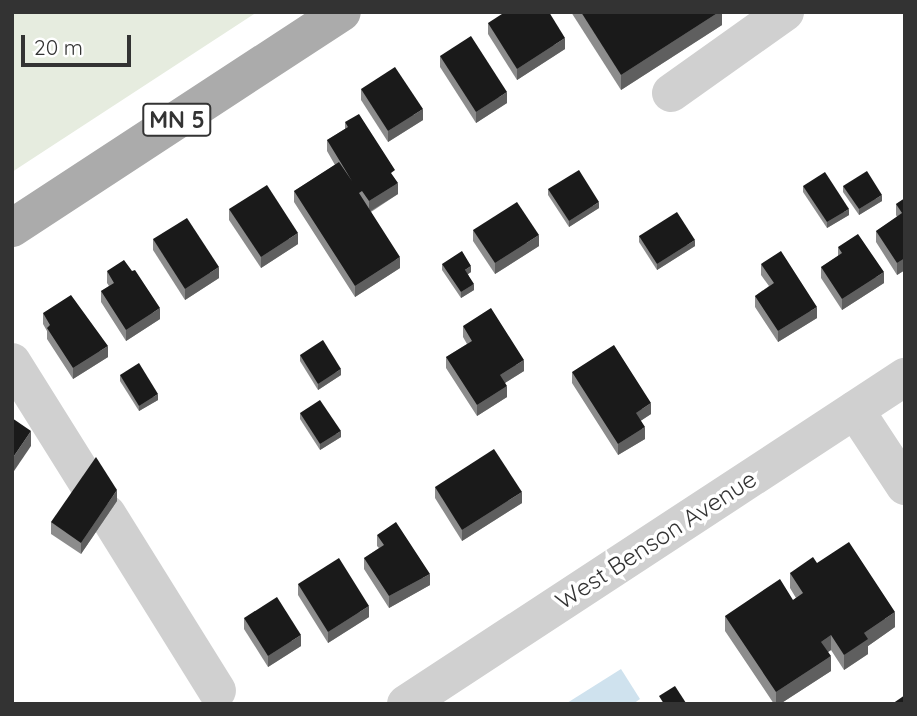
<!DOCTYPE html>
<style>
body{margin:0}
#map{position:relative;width:917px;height:716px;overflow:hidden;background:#fff;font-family:Quicksand,sans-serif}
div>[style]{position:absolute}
.green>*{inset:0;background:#e6ecdf}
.water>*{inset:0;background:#cfe2ee}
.minor>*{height:38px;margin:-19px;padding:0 19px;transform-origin:19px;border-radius:19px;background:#d0d0d0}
.major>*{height:38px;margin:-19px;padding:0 19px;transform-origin:19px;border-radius:19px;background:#ababab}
.wall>*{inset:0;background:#8c8c8c}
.shaded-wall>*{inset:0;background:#5f5f5f}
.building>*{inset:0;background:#1a1a1a}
span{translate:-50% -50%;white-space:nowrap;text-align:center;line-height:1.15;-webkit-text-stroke:7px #fff;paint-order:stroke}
.shield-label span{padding:2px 5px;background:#fff;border:2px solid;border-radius:5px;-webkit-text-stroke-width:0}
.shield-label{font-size:23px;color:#333;font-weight:700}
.street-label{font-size:24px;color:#333}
.frame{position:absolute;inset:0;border:14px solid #333;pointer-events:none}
.scale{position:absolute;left:21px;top:35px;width:110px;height:32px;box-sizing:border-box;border:4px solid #333;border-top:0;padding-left:9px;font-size:21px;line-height:24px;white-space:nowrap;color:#333;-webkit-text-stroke:5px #fff;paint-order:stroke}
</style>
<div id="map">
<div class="green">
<i style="clip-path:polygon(12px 12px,257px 12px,12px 172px)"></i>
</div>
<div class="water">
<i style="clip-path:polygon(621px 669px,640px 699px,633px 704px,567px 703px)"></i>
</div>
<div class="minor">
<i style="left:671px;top:93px;width:140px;rotate:-35.4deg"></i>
<i style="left:12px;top:362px;width:142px;rotate:58deg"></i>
<i style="left:855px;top:410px;width:91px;rotate:56.7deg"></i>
<i style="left:107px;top:514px;width:208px;rotate:58.1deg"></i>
<i style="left:406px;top:704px;width:597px;rotate:-33.24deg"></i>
</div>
<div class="major">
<i style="left:12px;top:228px;width:394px;rotate:-33.2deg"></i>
</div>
<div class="wall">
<i style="clip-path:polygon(571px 12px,722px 12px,722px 25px,621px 90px)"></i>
<i style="clip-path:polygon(488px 23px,565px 49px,517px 80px,488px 34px)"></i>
<i style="clip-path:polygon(440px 56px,507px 103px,476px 123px,440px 67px)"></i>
<i style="clip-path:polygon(361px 89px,423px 120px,388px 142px,361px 100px)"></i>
<i style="clip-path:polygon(345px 122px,395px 179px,398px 194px,371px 212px,400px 268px,355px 297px,294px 202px,294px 191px,335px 165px,327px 151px,327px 140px,345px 129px)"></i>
<i style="clip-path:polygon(803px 186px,849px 215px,827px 228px,803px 192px)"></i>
<i style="clip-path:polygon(843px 186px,882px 201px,859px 215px,843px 192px)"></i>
<i style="clip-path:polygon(548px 189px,599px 208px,569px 227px,548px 195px)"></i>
<i style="clip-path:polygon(905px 198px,905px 270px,897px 275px,876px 242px,876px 231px,897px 217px,896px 215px,896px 204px)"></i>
<i style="clip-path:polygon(229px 209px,298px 244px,261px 268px,229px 220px)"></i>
<i style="clip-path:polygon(473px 230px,539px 246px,495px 274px,473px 241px)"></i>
<i style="clip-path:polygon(639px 236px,695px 246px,657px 270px,639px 242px)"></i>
<i style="clip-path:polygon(153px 239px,219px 278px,185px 300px,153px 250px)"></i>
<i style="clip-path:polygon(838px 247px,884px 283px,842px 310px,821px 278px,821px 267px,838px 256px)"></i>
<i style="clip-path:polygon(442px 264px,471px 272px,468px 274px,474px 290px,461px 298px,442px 270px)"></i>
<i style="clip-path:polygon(761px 264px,817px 318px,778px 342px,755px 307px,755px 296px,769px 286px,761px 275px)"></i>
<i style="clip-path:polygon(107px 271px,160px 319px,126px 341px,101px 302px,101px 291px,109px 286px,107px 283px)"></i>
<i style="clip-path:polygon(43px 313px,108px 357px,73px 379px,47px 339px,47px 331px,43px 324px)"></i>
<i style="clip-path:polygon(463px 326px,524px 371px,505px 383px,507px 397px,477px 416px,446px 368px,446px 357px,467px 344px,463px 337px)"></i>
<i style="clip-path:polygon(300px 355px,341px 375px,318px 390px,300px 361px)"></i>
<i style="clip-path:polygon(572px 372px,651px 414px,640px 421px,645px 439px,618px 455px,572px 383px)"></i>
<i style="clip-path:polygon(120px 375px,158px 400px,139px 411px,120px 381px)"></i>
<i style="clip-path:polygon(300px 413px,341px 437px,320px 450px,300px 419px)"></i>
<i style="clip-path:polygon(435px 487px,522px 503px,462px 541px,435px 498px)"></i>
<i style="clip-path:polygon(117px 501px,81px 554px,51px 534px,51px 522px)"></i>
<i style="clip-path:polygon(377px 535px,430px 585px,389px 608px,364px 569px,364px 558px,379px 548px,377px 546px)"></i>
<i style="clip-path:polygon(817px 563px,895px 627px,868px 646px,868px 654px,844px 670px,831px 650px,828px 652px,831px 671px,780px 704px,774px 704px,725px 631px,725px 616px,793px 600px,796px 598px,790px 588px,790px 573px)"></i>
<i style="clip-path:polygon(298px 584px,369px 617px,328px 643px,298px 595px)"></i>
<i style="clip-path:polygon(244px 618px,301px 646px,268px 667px,244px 629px)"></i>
</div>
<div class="shaded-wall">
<i style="clip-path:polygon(719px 12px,722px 12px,722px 25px,621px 90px,621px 75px)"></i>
<i style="clip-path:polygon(565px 38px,565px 49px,517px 80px,517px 69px)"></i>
<i style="clip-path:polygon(507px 92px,507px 103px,476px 123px,476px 112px)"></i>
<i style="clip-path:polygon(423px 109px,423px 120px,388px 142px,388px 131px)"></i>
<i style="clip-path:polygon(398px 183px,398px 194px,369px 212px,369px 201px)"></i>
<i style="clip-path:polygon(882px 195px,882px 201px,859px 215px,859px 209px)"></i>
<i style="clip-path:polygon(599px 202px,599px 208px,569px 227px,569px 221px)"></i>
<i style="clip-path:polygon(849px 209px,849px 215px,827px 228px,827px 222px)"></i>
<i style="clip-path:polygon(298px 233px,298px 244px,261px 268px,261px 257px)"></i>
<i style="clip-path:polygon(539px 235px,539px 246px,495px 274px,495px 263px)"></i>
<i style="clip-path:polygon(695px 240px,695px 246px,657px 270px,657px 264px)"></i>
<i style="clip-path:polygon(400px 257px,400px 268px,355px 297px,355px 286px)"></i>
<i style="clip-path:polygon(905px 258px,905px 270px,897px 275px,897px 263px)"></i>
<i style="clip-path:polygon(471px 266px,471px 272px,465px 276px,465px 270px)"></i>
<i style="clip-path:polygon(219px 267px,219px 278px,185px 300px,185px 289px)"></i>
<i style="clip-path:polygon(884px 272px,884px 283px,842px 310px,842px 299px)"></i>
<i style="clip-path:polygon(474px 284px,474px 290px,461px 298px,461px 292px)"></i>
<i style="clip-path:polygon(817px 307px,817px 318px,778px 342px,778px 331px)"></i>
<i style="clip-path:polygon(160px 308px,160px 319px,126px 341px,126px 330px)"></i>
<i style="clip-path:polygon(108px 346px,108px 357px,73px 379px,73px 368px)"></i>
<i style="clip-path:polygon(524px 360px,524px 371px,500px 386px,500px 375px)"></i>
<i style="clip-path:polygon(341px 369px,341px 375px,318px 390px,318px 384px)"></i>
<i style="clip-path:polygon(507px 386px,507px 397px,477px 416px,477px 405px)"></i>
<i style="clip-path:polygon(158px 394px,158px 400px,139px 411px,139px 406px)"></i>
<i style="clip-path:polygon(651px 403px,651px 414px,636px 424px,636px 413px)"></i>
<i style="clip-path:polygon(645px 427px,645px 439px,618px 455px,618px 444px)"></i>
<i style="clip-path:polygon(31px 431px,31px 446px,12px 474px,12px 459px)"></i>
<i style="clip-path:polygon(341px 431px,341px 437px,320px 450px,320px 444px)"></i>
<i style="clip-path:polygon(117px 490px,117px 501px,81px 554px,81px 543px)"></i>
<i style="clip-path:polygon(522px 492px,522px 503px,462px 541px,462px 530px)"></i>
<i style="clip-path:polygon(430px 574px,430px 585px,389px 608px,389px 596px)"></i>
<i style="clip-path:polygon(369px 606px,369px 617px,328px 643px,328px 632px)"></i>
<i style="clip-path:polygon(895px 612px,895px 627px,868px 646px,868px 654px,844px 670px,844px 655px,864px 633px)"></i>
<i style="clip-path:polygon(301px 635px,301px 646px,268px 667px,268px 656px)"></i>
<i style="clip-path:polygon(831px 635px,831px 650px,821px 657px,821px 642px)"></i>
<i style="clip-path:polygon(831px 656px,831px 671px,780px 704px,776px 704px,776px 692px)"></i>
</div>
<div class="building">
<i style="clip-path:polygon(505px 12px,549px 12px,565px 38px,517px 69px,488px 23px)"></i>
<i style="clip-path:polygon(581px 12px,719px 12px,621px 75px)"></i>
<i style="clip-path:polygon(471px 36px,507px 92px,476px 112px,440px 56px)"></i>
<i style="clip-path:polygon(395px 67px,423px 109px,388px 131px,361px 89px)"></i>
<i style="clip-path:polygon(359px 114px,395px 170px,391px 173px,398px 183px,369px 201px,362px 191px,359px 193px,400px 257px,355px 286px,294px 191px,339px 162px,352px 181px,327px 140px,348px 127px,345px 122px)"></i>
<i style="clip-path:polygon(579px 170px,599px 202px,569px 221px,548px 189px)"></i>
<i style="clip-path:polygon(867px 171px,882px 195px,859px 209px,843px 186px)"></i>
<i style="clip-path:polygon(825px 172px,849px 209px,827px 222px,803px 186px)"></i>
<i style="clip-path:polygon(267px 185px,298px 233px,261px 257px,229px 209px)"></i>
<i style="clip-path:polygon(905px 198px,905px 258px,897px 263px,876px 231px,902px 213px,896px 204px)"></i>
<i style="clip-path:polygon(517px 202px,539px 235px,495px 263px,473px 230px)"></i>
<i style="clip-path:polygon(677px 212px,695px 240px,657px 264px,639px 236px)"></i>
<i style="clip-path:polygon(187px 218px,219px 267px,185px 289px,153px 239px)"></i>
<i style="clip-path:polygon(858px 234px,884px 272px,842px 299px,821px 267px,842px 253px,838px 247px)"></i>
<i style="clip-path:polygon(462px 251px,471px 266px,465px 270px,474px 284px,461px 292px,442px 264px)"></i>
<i style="clip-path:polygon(781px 251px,817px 307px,778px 331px,755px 296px,774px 283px,761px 264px)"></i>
<i style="clip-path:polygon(124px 260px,132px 271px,135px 270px,160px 308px,126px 330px,101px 291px,114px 283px,107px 271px)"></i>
<i style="clip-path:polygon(71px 295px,108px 346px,73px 368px,47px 328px,50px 325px,43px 313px)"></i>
<i style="clip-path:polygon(491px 308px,524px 360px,500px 375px,507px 386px,477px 405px,446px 357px,472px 341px,463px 326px)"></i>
<i style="clip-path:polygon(323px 340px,341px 369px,318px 384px,300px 355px)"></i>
<i style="clip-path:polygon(614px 345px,651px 403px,636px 413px,645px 427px,618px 444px,572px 372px)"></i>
<i style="clip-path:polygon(139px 363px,158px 394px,139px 406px,120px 375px)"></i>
<i style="clip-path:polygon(320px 400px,341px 431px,320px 444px,300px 413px)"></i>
<i style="clip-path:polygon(12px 418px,31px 431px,12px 459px)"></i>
<i style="clip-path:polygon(494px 449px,522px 492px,462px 530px,435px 487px)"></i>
<i style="clip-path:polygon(96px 457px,117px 490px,81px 543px,51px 522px)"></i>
<i style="clip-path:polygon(396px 522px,430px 574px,389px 596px,364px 558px,384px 545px,377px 535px)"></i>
<i style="clip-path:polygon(849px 542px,895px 612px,864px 633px,868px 639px,844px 655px,831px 635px,821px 642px,831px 656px,776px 692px,725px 616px,780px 579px,793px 600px,803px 593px,790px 573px,813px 557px,817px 563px)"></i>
<i style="clip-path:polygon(339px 558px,369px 606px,328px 632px,298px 584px)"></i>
<i style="clip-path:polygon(277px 597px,301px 635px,268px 656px,244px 618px)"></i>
<i style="clip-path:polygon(675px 686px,686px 703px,685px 704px,664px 704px,659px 696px)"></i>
<i style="clip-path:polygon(905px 695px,905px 704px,892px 704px)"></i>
</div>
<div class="shield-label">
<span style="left:177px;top:120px">MN 5</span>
</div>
<div class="street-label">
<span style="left:656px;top:540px;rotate:-33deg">West Benson Avenue</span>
</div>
<div class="frame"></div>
<div class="scale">20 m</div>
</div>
